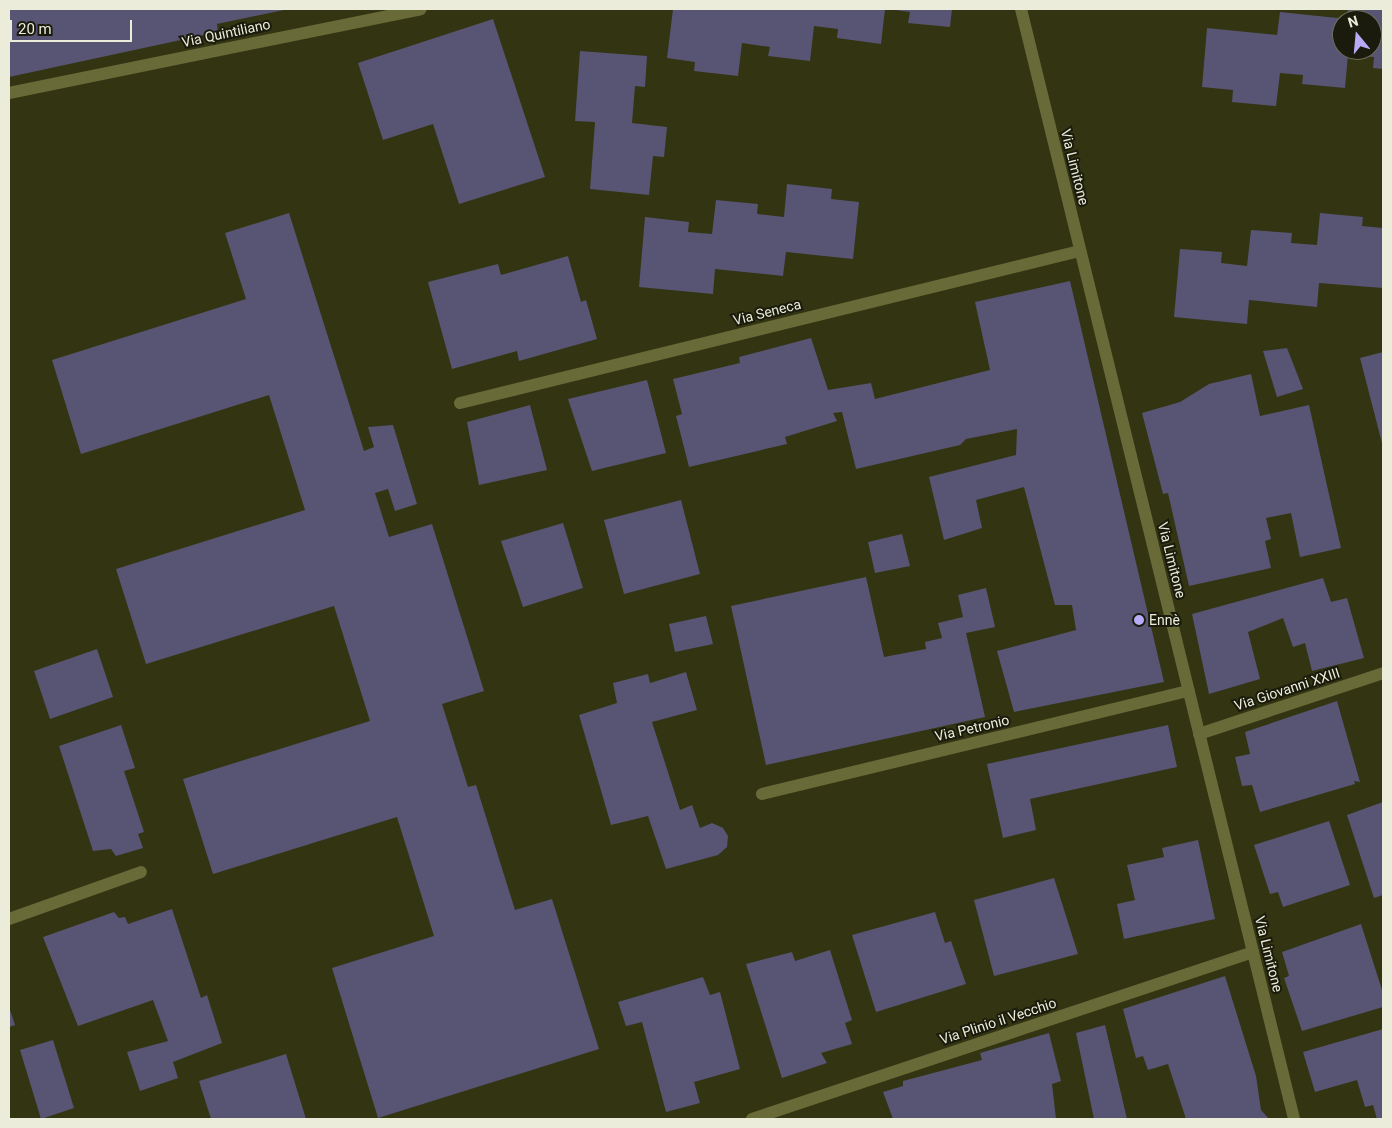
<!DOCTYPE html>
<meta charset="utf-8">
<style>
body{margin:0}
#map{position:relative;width:1392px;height:1128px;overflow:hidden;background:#333412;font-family:Roboto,sans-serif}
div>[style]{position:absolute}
.building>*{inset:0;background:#585474}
.street>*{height:12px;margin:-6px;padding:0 6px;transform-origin:6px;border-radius:6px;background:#686a38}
.dots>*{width:14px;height:14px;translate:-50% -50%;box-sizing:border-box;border:2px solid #1a1b0c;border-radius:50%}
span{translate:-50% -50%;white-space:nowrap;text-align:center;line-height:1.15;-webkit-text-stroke:4px #1a1b0c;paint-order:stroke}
.street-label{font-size:14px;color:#ebecd9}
.poi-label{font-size:14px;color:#ebecd9}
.left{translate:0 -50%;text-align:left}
.frame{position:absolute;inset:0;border:10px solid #ebecd9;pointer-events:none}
.north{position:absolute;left:1332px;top:10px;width:50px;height:50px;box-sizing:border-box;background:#1a1b0c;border:1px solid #6e6f5e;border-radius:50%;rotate:343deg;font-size:14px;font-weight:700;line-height:20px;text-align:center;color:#ebecd9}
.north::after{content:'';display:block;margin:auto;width:18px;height:22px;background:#b7abf8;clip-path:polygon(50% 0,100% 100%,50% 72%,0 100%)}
.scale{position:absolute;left:10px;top:20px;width:122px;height:22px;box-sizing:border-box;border:2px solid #ebecd9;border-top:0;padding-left:6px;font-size:15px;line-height:18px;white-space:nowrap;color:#ebecd9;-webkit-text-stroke:4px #1a1b0c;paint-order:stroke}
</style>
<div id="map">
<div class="building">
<i style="clip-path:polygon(9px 9px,284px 9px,284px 10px,217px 24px,218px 32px,9px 77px)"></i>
<i style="clip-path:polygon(673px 9px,885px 9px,881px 44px,837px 38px,838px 29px,814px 26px,810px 61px,768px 56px,770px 47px,742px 43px,738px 76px,694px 71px,695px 62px,667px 58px)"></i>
<i style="clip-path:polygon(888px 9px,952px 9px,950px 27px,908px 23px,910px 12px)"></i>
<i style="clip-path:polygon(1348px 9px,1383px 9px,1383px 69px,1373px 68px,1374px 57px,1348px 55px,1345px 88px,1302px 84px,1303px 75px,1280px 73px,1276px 106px,1232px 102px,1233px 90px,1202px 87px,1207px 28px,1277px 35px,1280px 12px,1347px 19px,1342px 20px,1342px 50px,1372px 50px,1372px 20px,1347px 20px)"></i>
<i style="clip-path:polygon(493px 19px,545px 177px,459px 204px,433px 124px,383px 140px,358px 63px)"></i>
<i style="clip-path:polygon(580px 51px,647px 56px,645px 87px,635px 86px,632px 123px,667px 127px,664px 157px,653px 156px,649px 195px,590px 189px,595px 122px,575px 121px)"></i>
<i style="clip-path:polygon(787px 184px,832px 189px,831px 199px,859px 202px,853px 259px,786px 252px,783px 276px,715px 269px,713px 294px,639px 287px,645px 217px,689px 222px,688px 232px,712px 234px,716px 200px,758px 204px,757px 214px,784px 217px)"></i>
<i style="clip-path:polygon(289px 213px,364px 451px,374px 447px,368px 427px,393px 425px,417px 504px,395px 511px,388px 489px,375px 493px,389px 537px,432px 524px,484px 691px,442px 704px,468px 787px,476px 785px,515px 910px,552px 899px,599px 1049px,378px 1118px,332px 968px,434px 936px,397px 817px,213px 874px,183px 779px,370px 721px,334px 606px,146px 664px,116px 569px,305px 510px,269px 395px,81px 454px,52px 360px,246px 299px,225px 233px)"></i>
<i style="clip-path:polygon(1320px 213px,1363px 217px,1362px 226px,1383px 228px,1383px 288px,1319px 283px,1317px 307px,1249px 300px,1247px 324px,1174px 317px,1180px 249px,1222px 252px,1221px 263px,1247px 266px,1251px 230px,1292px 233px,1291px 243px,1317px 245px)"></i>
<i style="clip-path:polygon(568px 256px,581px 302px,586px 300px,597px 339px,519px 361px,517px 351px,452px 369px,428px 282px,498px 264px,501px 275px)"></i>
<i style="clip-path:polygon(1070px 281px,1164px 682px,1014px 712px,997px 651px,1076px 630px,1072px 605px,1055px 605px,1024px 487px,976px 500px,982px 528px,944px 540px,929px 477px,1016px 455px,1017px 429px,966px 439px,960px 445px,856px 469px,842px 412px,833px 413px,837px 421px,785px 437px,787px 444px,689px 467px,676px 416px,682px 414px,673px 379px,740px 363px,739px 357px,811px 338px,828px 390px,871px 383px,875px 399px,990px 370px,975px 302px)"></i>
<i style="clip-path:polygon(1287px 348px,1303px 389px,1277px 397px,1263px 351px)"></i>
<i style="clip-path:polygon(1383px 352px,1383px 447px,1360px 358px)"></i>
<i style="clip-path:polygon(1251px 374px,1260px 416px,1309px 405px,1341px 548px,1300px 557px,1291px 513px,1266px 518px,1271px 539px,1265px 541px,1271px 568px,1189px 586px,1168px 493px,1163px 494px,1142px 413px,1180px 402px,1209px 384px)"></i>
<i style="clip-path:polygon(647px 380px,666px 453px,592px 471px,568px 399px)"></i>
<i style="clip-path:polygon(530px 405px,547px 470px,479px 485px,467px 422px)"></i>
<i style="clip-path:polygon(681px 500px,700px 574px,624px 594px,604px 520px)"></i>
<i style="clip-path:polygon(563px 523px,583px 588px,523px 607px,501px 541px)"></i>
<i style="clip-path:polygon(902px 534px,910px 566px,875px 573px,868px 542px)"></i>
<i style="clip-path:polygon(866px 577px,884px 657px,926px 649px,925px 642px,942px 638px,938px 623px,963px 617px,958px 595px,986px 588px,995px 627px,966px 633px,985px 717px,766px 765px,731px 606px)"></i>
<i style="clip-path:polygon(1323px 578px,1331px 602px,1347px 598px,1364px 658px,1312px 671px,1305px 643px,1293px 647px,1283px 618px,1248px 632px,1260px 679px,1209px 694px,1192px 614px)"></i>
<i style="clip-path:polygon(706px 616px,713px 644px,675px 652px,669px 624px)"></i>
<i style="clip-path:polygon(97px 649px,113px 697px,50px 719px,34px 671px)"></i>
<i style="clip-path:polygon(686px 672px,697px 710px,652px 722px,680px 810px,692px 805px,700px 828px,712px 823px,723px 828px,728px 836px,727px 847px,718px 855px,666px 869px,648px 816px,611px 825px,579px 715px,617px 703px,613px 683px,648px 674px,650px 683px)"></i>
<i style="clip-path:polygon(1337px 701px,1360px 782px,1354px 781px,1355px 784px,1260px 812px,1252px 785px,1242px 786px,1235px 757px,1250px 754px,1245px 732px)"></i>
<i style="clip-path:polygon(121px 725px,135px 768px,124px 771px,144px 832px,138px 834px,143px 848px,116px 856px,111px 849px,93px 851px,59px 746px)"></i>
<i style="clip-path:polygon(1168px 725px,1177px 767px,1030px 799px,1036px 830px,1003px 838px,987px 764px)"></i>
<i style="clip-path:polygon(1383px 802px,1383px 895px,1374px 898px,1347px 815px)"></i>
<i style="clip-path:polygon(1329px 821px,1350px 885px,1283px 907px,1278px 892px,1270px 894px,1254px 845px)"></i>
<i style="clip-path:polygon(1198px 840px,1215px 919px,1124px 939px,1117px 904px,1135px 900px,1127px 865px,1164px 857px,1162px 848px)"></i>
<i style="clip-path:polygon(1054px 878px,1078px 954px,994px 976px,974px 900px)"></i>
<i style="clip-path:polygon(172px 909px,201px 998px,207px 995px,222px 1043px,173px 1062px,178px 1078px,140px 1091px,127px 1052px,168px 1041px,153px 1000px,78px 1026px,43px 937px,114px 912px,119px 918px,125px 917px,128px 924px)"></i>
<i style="clip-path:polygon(935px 912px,945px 943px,951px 941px,966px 984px,876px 1012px,852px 935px)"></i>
<i style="clip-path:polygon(1361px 924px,1383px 993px,1383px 1007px,1302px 1031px,1284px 978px,1289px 976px,1282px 952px)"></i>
<i style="clip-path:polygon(830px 950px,852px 1020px,845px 1023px,852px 1044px,821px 1053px,827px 1063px,782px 1078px,746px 964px,792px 952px,795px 961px)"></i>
<i style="clip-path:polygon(1225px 976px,1256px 1076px,1261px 1110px,1269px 1119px,1186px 1119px,1168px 1064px,1148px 1070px,1143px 1056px,1136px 1058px,1123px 1009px)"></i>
<i style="clip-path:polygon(703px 977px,710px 995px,720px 992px,740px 1069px,694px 1082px,700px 1103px,666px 1112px,642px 1022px,626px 1026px,618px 1002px)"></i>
<i style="clip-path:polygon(9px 1007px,15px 1025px,9px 1027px)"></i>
<i style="clip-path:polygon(1105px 1025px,1127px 1119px,1094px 1119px,1076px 1033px)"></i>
<i style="clip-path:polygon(1383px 1029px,1383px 1119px,1377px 1119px,1373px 1105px,1365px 1107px,1357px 1080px,1315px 1092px,1303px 1052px)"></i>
<i style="clip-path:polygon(1049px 1033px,1061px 1081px,1052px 1084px,1056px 1119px,893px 1119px,883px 1092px,903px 1086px,903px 1081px,982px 1060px,980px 1053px)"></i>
<i style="clip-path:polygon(53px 1040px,74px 1108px,41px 1119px,20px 1050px)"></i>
<i style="clip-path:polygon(286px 1054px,306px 1119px,211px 1119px,199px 1081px)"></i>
</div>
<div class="street">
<i style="left:1021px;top:9px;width:1143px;rotate:76.18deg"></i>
<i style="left:9px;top:93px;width:420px;rotate:-11.5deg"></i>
<i style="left:460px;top:403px;width:638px;rotate:-13.78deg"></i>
<i style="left:1199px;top:734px;width:194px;rotate:-18.3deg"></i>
<i style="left:762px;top:794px;width:439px;rotate:-13.6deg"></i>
<i style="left:9px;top:919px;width:140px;rotate:-19.6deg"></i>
<i style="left:752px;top:1119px;width:528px;rotate:-18.43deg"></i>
</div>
<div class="dots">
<i style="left:1139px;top:620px;background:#b7abf8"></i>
</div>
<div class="street-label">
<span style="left:226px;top:33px;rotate:-12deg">Via Quintiliano</span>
<span style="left:1075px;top:167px;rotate:76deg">Via Limitone</span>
<span style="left:767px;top:312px;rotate:-14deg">Via Seneca</span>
<span style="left:1172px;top:560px;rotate:76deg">Via Limitone</span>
<span style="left:1287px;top:689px;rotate:-18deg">Via Giovanni XXIII</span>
<span style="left:972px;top:728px;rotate:-13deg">Via Petronio</span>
<span style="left:1269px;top:954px;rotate:76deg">Via Limitone</span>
<span style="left:998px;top:1021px;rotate:-18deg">Via Plinio il Vecchio</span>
</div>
<div class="poi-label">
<span class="left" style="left:1149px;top:620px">Ennè</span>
</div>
<div class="frame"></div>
<div class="north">N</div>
<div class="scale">20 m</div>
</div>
